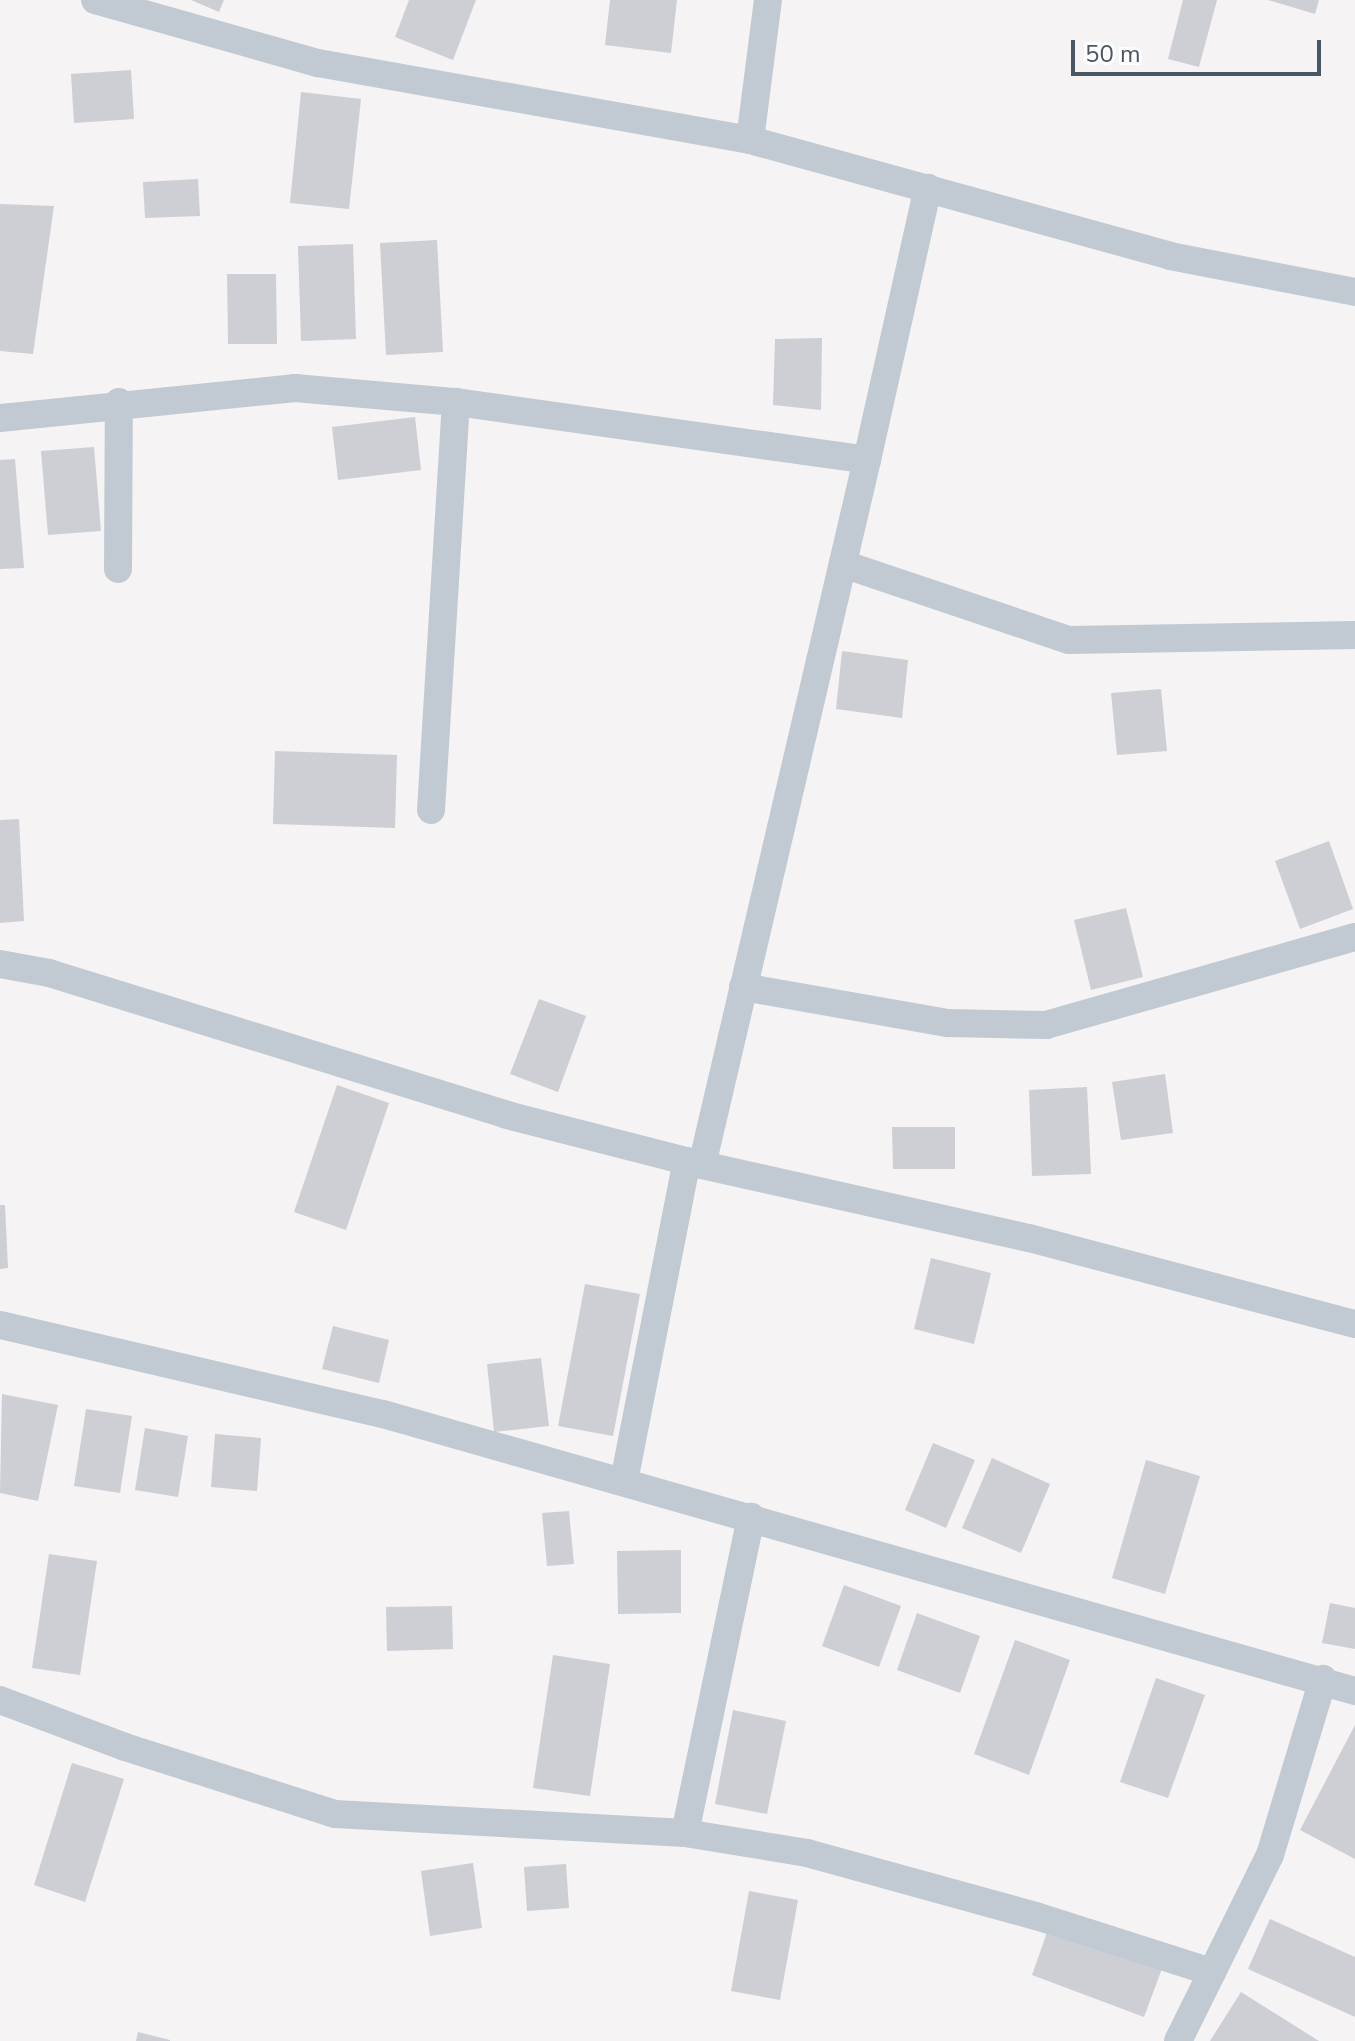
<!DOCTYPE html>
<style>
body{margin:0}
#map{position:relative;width:1355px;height:2041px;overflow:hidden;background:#f5f3f3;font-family:"Nunito Sans",sans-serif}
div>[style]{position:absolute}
.building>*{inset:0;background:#cdcfd5}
.street>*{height:28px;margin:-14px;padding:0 14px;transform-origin:14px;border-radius:14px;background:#c1cad2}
span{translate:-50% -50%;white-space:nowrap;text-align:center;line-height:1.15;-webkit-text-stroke:6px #fff;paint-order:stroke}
.scale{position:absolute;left:1071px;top:40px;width:250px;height:36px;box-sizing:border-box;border:4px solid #4a5661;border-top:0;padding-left:10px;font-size:24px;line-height:28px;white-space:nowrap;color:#4a5661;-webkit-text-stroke:6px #fff;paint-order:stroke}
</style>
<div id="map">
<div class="building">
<i style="clip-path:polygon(191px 0,224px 0,219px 12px)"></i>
<i style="clip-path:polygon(409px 0,476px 0,453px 60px,395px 37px)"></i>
<i style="clip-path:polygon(610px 0,677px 0,671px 53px,605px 45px)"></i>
<i style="clip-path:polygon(1183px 0,1217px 0,1199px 67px,1168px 59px)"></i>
<i style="clip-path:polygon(1268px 0,1319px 0,1315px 14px)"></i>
<i style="clip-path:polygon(131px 70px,134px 119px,74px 123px,71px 74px)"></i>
<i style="clip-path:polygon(301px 92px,361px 99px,349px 209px,290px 203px)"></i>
<i style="clip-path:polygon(198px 179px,200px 216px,145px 218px,143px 182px)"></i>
<i style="clip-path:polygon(0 204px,54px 206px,33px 354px,0 351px)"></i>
<i style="clip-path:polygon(437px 240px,443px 352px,386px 355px,380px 243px)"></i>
<i style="clip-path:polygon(353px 244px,356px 339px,301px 341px,298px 246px)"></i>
<i style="clip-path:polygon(227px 274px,276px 274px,277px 344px,228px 344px)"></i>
<i style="clip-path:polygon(822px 338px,821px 410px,773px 405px,775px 339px)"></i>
<i style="clip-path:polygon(415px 417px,421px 470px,338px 480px,332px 427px)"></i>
<i style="clip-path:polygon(94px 447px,101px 531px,48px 535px,41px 451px)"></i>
<i style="clip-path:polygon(15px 459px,24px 568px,0 569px,0 460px)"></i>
<i style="clip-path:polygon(842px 651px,908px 660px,902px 718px,836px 709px)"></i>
<i style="clip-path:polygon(1161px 689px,1167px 751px,1117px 755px,1111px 693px)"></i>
<i style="clip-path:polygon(275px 751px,397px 755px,395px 828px,273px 824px)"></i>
<i style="clip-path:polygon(19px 819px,24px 921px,0 923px,0 820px)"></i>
<i style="clip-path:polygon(1329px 841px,1353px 909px,1300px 929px,1275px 861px)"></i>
<i style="clip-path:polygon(1126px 908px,1143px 977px,1091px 990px,1074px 920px)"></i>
<i style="clip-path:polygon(539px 999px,586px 1016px,558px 1092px,510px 1074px)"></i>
<i style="clip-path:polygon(1165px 1074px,1173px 1133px,1121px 1140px,1112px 1082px)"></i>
<i style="clip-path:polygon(337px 1085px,389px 1103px,346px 1230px,294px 1212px)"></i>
<i style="clip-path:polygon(1087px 1087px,1091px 1174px,1032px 1176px,1029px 1090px)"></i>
<i style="clip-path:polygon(892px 1127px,955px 1127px,955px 1169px,893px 1169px)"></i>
<i style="clip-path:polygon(0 1205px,5px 1205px,8px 1268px,0 1269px)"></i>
<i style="clip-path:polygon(931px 1258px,991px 1273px,974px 1344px,914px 1329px)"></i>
<i style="clip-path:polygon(585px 1284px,640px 1294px,613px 1436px,558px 1426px)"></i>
<i style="clip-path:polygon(333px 1326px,389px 1340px,379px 1383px,322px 1369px)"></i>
<i style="clip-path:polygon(541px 1358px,549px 1426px,494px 1432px,487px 1364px)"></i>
<i style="clip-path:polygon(2px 1394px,58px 1405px,38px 1501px,0 1493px)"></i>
<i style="clip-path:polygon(86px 1409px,132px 1416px,120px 1493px,74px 1486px)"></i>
<i style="clip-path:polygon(145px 1428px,188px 1436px,178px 1497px,135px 1490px)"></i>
<i style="clip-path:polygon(215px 1434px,261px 1438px,257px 1491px,211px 1487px)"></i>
<i style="clip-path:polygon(933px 1443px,975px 1460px,946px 1528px,905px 1510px)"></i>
<i style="clip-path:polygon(992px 1458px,1050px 1484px,1021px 1553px,962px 1528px)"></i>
<i style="clip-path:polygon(1146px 1460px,1200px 1476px,1165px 1594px,1112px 1578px)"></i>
<i style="clip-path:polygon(569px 1511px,574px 1564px,547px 1566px,542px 1513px)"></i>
<i style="clip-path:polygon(681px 1550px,681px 1613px,618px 1614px,617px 1551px)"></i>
<i style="clip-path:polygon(49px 1554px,97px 1561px,80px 1675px,32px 1668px)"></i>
<i style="clip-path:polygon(844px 1585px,901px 1606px,879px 1667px,822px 1646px)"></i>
<i style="clip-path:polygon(1330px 1603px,1355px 1608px,1355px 1649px,1322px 1643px)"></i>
<i style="clip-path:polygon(452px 1606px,453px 1649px,387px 1651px,386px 1607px)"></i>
<i style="clip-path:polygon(917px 1613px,980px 1636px,960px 1693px,897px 1670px)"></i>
<i style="clip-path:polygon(1015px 1640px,1070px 1660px,1029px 1775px,974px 1754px)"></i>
<i style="clip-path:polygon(553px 1655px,610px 1664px,590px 1796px,533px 1788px)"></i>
<i style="clip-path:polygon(1156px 1678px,1205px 1695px,1168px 1798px,1120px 1782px)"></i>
<i style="clip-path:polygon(733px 1710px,786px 1721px,767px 1814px,715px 1804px)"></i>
<i style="clip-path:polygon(1355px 1725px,1355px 1859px,1300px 1830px)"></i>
<i style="clip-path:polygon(72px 1763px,124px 1779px,85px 1902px,34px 1885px)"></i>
<i style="clip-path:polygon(473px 1863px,482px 1928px,430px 1936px,421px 1871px)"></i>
<i style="clip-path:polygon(566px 1864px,569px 1908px,527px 1911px,524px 1867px)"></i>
<i style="clip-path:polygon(749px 1891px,798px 1900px,780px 2000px,731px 1991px)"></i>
<i style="clip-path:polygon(1270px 1919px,1355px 1957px,1355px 2017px,1248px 1969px)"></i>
<i style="clip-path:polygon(1050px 1924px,1163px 1966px,1144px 2017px,1032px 1975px)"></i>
<i style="clip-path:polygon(1241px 1992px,1319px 2041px,1210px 2041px)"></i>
<i style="clip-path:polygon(138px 2032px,170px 2040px,170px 2041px,136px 2041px)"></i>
</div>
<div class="street">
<i style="left:95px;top:0;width:232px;rotate:15.8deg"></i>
<i style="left:318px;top:63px;width:439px;rotate:10.1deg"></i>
<i style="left:750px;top:140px;width:436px;rotate:15.4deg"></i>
<i style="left:1170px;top:256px;width:188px;rotate:11deg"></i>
<i style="left:750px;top:140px;width:141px;rotate:-82.7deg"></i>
<i style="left:0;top:418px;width:297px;rotate:-5.8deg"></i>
<i style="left:295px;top:388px;width:162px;rotate:5deg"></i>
<i style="left:456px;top:402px;width:415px;rotate:8deg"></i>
<i style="left:867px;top:460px;width:724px;rotate:103.17deg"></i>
<i style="left:867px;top:460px;width:279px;rotate:-77.4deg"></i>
<i style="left:843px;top:564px;width:238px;rotate:18.6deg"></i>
<i style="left:1069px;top:640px;width:286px;rotate:-1deg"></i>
<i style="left:118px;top:569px;width:167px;rotate:-89.7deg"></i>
<i style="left:431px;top:810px;width:409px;rotate:-86.5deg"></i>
<i style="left:0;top:964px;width:50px;rotate:10.4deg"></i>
<i style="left:49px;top:973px;width:480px;rotate:17.2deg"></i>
<i style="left:507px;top:1115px;width:201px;rotate:14.4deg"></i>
<i style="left:702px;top:1165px;width:335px;rotate:12.6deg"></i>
<i style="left:1029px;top:1238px;width:337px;rotate:14.8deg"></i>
<i style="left:743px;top:987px;width:208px;rotate:10deg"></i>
<i style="left:948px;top:1023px;width:98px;rotate:1.2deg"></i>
<i style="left:1046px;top:1025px;width:321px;rotate:-15.9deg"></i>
<i style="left:0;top:1325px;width:393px;rotate:13.1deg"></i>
<i style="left:383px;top:1414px;width:1011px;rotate:15.91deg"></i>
<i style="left:624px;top:1481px;width:326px;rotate:-78.9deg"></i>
<i style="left:0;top:1700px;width:134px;rotate:20.6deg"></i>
<i style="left:125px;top:1747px;width:220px;rotate:17.7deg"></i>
<i style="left:335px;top:1814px;width:351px;rotate:3.1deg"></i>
<i style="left:685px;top:1833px;width:124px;rotate:9.3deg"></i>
<i style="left:807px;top:1853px;width:238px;rotate:15.4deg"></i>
<i style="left:1036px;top:1916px;width:185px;rotate:17.7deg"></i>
<i style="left:685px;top:1833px;width:323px;rotate:-78.2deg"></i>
<i style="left:1178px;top:2041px;width:208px;rotate:-63.7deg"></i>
<i style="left:1270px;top:1855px;width:184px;rotate:-73.2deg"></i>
</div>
<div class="scale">50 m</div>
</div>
